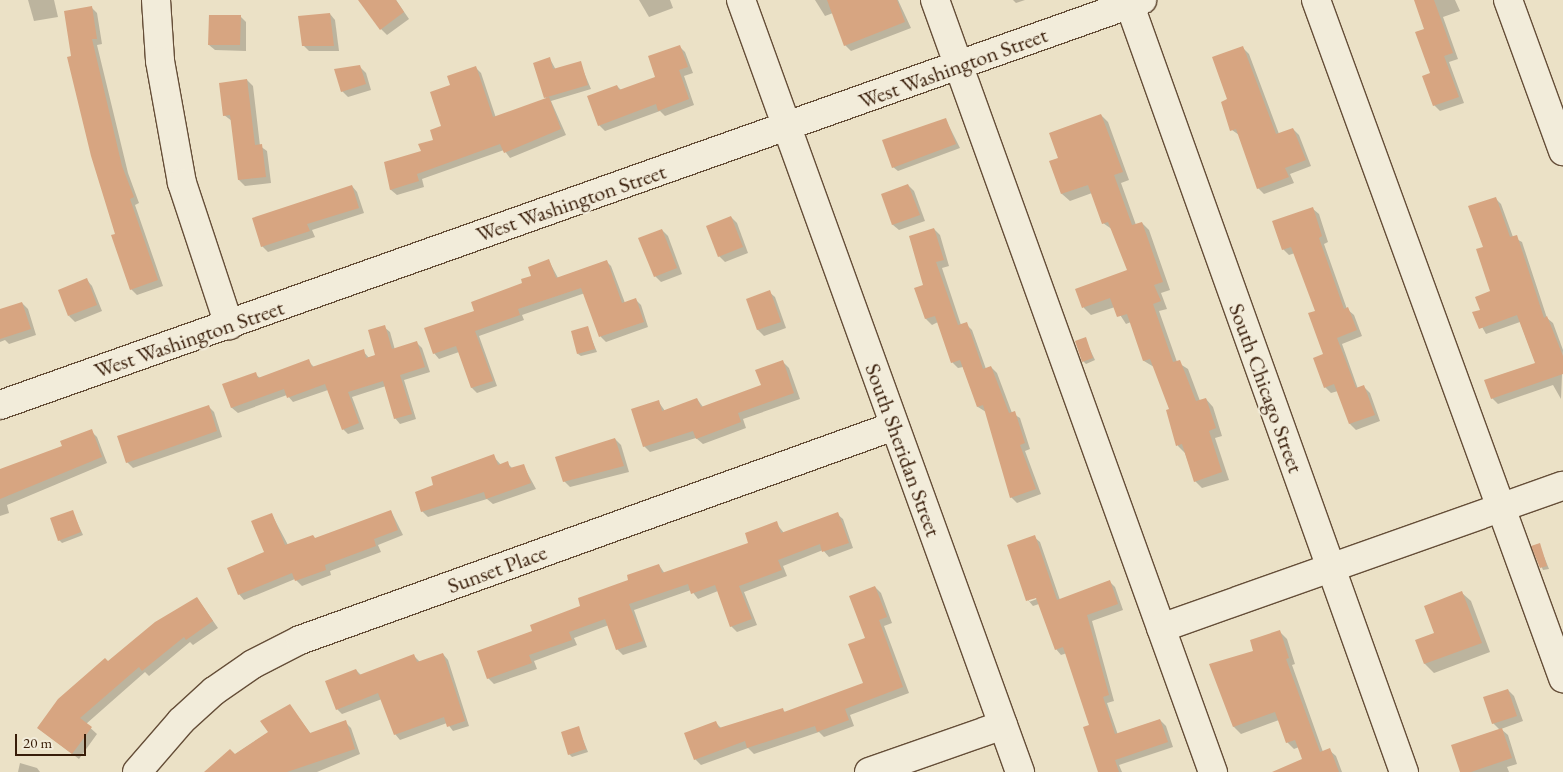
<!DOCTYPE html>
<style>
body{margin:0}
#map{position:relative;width:1563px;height:772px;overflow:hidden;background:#ebe1c6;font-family:"EB Garamond",serif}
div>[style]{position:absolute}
.shadow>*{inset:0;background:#0003}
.building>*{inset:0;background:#d7a581}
.roads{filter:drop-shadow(1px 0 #654e38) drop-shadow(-1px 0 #654e38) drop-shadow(0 1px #654e38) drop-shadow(0 -1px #654e38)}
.minor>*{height:28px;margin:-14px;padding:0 14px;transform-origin:14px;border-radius:14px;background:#f2ecda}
span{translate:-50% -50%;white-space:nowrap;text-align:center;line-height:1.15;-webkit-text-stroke:4.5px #f2ecda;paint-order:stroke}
.street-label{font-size:22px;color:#381d09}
.scale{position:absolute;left:15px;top:734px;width:71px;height:22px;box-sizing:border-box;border:2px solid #381d09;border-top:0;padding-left:6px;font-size:15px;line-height:18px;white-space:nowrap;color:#381d09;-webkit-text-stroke:4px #f2ecda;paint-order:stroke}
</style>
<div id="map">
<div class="shadow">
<i style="clip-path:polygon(28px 0,54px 0,58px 17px,34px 21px)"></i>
<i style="clip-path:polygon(373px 0,396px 0,409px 19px,387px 35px,381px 29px)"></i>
<i style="clip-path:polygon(639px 0,670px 0,673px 8px,649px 17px)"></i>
<i style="clip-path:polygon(815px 0,898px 0,911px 28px,851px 51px,845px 45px,833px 13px,825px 16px)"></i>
<i style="clip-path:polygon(1013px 0,1025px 0,1016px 3px)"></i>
<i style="clip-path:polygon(1415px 0,1455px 0,1460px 11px,1443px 17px,1458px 59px,1449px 62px,1464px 103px,1440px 111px,1434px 105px,1426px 30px)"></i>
<i style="clip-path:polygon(91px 7px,97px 13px,102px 44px,97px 45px,128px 173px,139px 203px,135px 205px,163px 286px,137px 295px,131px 289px,73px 57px)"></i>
<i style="clip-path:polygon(330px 14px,335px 20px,339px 51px,309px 51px,303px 45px)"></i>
<i style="clip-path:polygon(240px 16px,246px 22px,246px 51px,215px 50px,209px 45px)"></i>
<i style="clip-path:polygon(679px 46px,685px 52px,693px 73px,684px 76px,694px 105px,665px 116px,660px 111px,605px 131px,599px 125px,617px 86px,621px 90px,657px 78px)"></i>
<i style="clip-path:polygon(1243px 48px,1249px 54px,1279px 134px,1293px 129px,1299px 135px,1311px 166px,1290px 174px,1294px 183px,1264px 194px,1258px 188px,1239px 135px,1232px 130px,1229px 100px)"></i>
<i style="clip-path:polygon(550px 59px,556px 70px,580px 63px,591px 89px,551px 101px,566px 135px,510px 158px,504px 150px,422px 179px,424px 187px,397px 195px,391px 190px,385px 163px,422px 152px,434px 140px,442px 127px,452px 86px,476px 68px,481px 73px,496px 118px,547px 99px,545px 97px)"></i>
<i style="clip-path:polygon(360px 67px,366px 73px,371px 90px,348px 97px,342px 91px)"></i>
<i style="clip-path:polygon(247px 80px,253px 86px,260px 146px,267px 151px,271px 183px,245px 186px,239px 180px,232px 121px,224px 115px)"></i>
<i style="clip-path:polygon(1101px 115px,1108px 122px,1129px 180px,1121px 183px,1136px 225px,1142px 223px,1149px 230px,1170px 290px,1161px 293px,1167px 309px,1159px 311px,1177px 362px,1188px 369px,1200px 401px,1206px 399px,1213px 407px,1222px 436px,1215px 438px,1229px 480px,1202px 488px,1195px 481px,1185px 453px,1178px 446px,1167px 411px,1171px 410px,1154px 367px,1144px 361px,1131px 322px,1126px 324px,1115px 307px,1091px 315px,1084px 308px,1077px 290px,1128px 271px,1113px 230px,1103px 223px,1092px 193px,1070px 201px,1062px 194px,1060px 158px)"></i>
<i style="clip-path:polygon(946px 120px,960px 148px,898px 171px,893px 167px)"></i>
<i style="clip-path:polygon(908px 185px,914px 191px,925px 221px,899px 230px,893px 225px,883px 194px)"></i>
<i style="clip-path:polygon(352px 186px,357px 192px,364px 213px,312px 230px,315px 237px,268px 252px,262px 246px)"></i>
<i style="clip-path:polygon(1495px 198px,1501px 204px,1513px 237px,1522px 242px,1547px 318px,1553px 323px,1563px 350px,1561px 399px,1553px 385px,1498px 404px,1492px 398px,1536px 364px,1520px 322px,1486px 334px,1474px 313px,1481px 311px,1492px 292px,1484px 248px)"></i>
<i style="clip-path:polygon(1313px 209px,1319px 214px,1328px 242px,1324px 244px,1347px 309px,1354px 315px,1362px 336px,1342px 344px,1358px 389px,1364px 387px,1370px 393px,1380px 421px,1356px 430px,1350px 424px,1338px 391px,1331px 393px,1325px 387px,1324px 355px,1316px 312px,1295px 253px,1289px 255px,1283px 249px)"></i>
<i style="clip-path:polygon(731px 217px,737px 223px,748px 253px,725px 262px,719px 256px)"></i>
<i style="clip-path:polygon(934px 229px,940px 235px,949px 266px,942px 268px,961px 325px,966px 324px,972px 330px,986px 369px,991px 367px,997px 373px,1012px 413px,1020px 418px,1030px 449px,1025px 451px,1041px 494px,1017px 503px,1011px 497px,986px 412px,978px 407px,963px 367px,958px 368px,952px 362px,938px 322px,932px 325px,926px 319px,915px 289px,925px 285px)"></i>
<i style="clip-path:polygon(662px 230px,668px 236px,682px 274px,661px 282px,655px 276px)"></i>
<i style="clip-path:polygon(549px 261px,558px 278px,606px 261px,611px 266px,625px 303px,636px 300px,641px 305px,648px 327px,606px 342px,601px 337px,585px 293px,522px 315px,524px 320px,479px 336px,497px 386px,477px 393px,472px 388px,459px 352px,439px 359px,434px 353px,476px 311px,524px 284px)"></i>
<i style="clip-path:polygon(87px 280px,92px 286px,102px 311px,75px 322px,69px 316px)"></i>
<i style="clip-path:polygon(769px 292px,775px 297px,786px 328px,764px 336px,758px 330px,747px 300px)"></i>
<i style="clip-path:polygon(22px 303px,28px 309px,36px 335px,9px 344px,5px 340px,0 342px,0 310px)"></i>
<i style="clip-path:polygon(384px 327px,390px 332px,395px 350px,417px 343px,422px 348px,430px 372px,404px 380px,416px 419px,400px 424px,395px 418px,386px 386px,352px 397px,364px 429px,348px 434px,343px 429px,328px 390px,293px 402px,287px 395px,238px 413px,232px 408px,224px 385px,255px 374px,260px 378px,308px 361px,314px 367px,363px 351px,369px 358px,377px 356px)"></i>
<i style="clip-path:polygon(587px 328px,597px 352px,581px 356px,578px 354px)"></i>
<i style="clip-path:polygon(1085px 339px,1095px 360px,1086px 364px,1083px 361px)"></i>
<i style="clip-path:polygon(783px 362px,789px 368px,800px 399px,743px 419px,746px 428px,703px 444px,696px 438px,650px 452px,644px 446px,658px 401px,665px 411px,697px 399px,703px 407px,762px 386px)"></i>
<i style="clip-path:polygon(208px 406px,214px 412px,222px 437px,133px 468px,127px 462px)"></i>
<i style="clip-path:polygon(91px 431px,97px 437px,107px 463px,7px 505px,9px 513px,0 516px,0 480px)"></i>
<i style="clip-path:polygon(615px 439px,621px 445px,629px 472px,570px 487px,564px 481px)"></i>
<i style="clip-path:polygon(493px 456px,501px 465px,507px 463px,513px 469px,523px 465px,536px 489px,493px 504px,487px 499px,428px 517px,422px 511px,435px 486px)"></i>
<i style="clip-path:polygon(72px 511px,83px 535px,62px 543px,59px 540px)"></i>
<i style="clip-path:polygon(391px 511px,403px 535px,378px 545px,381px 552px,330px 571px,331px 575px,302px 586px,295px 579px,244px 600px,239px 594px,265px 553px,272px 515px,288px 545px,316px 539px)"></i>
<i style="clip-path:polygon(837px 514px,843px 519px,853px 548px,829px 557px,823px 550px,783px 566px,787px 576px,744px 592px,757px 625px,737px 632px,731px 626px,718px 591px,698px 599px,691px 590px,634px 610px,647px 647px,623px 655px,617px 649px,609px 625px,574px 638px,577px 645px,534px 661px,537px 669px,494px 684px,488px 678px,534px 632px,659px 565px,665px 574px,750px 544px,776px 523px,784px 533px)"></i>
<i style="clip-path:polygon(evenodd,1034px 537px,1040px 542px,1060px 600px,1109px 581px,1115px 587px,1123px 610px,1092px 621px,1114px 701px,1107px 703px,1118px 735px,1160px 720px,1166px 726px,1173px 747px,1119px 765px,1122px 772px,1099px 772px,1090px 726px,1067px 653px,1061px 655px,1056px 649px,1039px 604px,1033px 606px,1028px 600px,1034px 537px,1042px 597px,1029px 602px,1029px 599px,1042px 597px)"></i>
<i style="clip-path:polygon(1539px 544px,1549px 569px,1543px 570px,1533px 546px)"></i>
<i style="clip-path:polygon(875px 587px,881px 593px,892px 623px,884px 626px,909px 693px,850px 715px,854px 726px,824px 737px,819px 732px,754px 754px,748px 748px,701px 765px,695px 759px,716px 723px,722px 729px,782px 709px,786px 713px,864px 684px)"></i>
<i style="clip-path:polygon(1462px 593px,1471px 601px,1490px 652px,1434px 673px,1425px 664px,1417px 641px,1435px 634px)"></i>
<i style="clip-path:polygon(197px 598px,218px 628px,193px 645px,190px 642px,149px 676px,145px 672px,86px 724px,97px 734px,79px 759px,38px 728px,108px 662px)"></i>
<i style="clip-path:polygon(1280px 632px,1287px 639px,1295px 664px,1292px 665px,1323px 752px,1329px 750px,1336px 756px,1342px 772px,1309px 772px,1299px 747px,1294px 749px,1287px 742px,1279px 720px,1241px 734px,1234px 727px,1211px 665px,1255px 652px)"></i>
<i style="clip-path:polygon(443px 654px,448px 660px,469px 726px,453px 731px,447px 723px,400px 740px,395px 734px,382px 699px,342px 714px,337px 709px,356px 670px,362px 676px,414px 656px,420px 662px)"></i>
<i style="clip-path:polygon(1508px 690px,1514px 696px,1523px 721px,1501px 729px,1508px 735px,1517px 764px,1507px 767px,1509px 772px,1461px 772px,1500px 730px,1493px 723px)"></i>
<i style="clip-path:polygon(290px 706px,311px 734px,345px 722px,351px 728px,360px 754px,317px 772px,208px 772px,269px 732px)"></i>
<i style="clip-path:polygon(578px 727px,588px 752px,572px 757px,569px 754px)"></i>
<i style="clip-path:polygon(20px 763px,37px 768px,40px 772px,18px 772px)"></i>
</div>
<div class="building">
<i style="clip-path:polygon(358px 0,396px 0,404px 12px,380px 30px)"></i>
<i style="clip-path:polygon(827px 0,897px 0,905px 22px,844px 46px)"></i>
<i style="clip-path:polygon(1414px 0,1434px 0,1453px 53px,1444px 56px,1459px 97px,1433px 106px,1422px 76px,1430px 73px,1415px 32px,1424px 29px)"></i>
<i style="clip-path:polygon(92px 6px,97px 39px,92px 39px,122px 166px,134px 197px,130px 199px,158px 280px,130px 290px,111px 235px,115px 234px,91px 156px,67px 57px,71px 56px,64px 11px)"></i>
<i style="clip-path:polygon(330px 13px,334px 46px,302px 46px,298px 16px)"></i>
<i style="clip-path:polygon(209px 15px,241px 15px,240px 45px,208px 45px)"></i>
<i style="clip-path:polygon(680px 45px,688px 67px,679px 70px,689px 99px,658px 111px,656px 104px,598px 126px,587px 96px,617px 85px,619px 90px,655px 77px,648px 56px)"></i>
<i style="clip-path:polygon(1243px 46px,1276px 134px,1293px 128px,1306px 160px,1285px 168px,1289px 177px,1257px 189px,1236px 129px,1230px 131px,1221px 102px,1227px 99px,1212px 57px)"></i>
<i style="clip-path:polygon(550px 57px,553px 69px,581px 61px,588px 85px,544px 98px,533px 63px)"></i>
<i style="clip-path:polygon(360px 65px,366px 84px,341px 92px,334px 69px)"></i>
<i style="clip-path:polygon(476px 66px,493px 117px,549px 97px,561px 129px,504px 153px,500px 144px,417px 174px,419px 181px,390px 190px,384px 162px,421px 151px,418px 144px,433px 140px,430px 130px,441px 126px,430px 92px,450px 85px,447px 76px)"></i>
<i style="clip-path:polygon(247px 79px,255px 145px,262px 144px,266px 177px,238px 180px,230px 115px,223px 116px,219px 83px)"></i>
<i style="clip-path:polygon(1101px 114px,1123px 172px,1114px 175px,1132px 225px,1142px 222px,1163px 282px,1154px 285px,1161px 301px,1153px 304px,1173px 362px,1180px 360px,1196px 401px,1206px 398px,1216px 428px,1209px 431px,1222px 472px,1194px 482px,1182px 444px,1176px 446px,1166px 410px,1169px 409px,1150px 359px,1143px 361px,1127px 314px,1117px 317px,1110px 298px,1082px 308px,1075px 289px,1127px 270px,1108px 222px,1102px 224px,1088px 185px,1061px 194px,1049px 161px,1058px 158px,1049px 133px)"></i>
<i style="clip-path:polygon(946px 118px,956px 144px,892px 168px,882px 140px)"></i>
<i style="clip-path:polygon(908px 184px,920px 215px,892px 225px,881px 194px)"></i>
<i style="clip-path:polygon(352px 185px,359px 208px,307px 224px,310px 231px,261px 247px,252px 218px)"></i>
<i style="clip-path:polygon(1496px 197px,1510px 237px,1517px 235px,1544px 318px,1547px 316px,1563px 356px,1563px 374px,1491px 399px,1484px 380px,1535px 363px,1517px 315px,1479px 329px,1472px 312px,1480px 310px,1475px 297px,1490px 291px,1476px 249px,1483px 247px,1468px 206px)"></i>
<i style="clip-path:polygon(1313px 207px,1322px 236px,1319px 238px,1344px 309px,1348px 307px,1357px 330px,1337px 338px,1356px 388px,1364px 385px,1375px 415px,1349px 424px,1334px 384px,1324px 388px,1313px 358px,1323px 354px,1308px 313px,1315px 311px,1291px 247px,1282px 250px,1272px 221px)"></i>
<i style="clip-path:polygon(731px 216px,743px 247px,718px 257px,706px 226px)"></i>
<i style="clip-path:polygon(934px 228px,944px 260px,936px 262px,958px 325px,967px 322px,983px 369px,991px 366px,1009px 413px,1015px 411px,1025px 443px,1020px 445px,1036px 489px,1010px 498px,983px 405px,977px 407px,960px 360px,951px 363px,935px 316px,925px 319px,914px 288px,923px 285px,909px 236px)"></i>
<i style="clip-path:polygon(662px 229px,677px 268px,654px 277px,638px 238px)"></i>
<i style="clip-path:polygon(549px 259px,556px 278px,607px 260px,622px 303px,636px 298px,644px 322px,599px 337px,581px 288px,518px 309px,520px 315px,475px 331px,493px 381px,471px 388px,456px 346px,433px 354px,424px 328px,474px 311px,471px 302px,522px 283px,521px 279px,531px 276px,528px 267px)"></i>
<i style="clip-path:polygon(87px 278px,97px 305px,68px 316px,58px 290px)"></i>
<i style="clip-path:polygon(770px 290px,781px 322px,757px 330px,746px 299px)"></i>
<i style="clip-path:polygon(22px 302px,31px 329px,0 339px,0 309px)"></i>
<i style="clip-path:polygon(385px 325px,392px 349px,417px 341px,425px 367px,400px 375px,412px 414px,394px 419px,383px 381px,348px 392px,359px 423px,342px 430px,325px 384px,287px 398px,284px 389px,231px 408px,222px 384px,256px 372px,258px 378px,309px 359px,312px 367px,364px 349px,366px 358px,375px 355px,368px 330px)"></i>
<i style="clip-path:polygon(588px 326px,595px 349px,577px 354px,571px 331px)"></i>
<i style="clip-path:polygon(1086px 337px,1093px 358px,1082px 362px,1075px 341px)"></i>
<i style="clip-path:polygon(783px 360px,794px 393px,738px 413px,741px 422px,696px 439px,693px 431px,643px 447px,631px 409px,659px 400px,662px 411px,697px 398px,701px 407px,761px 385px,755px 370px)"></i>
<i style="clip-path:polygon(209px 405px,217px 431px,126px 463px,117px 436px)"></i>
<i style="clip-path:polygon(92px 429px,102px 457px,0 499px,0 469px,62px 446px,60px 441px)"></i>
<i style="clip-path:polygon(615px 438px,624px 466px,563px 482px,555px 457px)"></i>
<i style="clip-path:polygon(494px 454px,498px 465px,508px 461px,510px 468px,524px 464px,531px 483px,486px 499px,484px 492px,421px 512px,415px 492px,433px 485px,431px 477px)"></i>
<i style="clip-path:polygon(73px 510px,81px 532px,58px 541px,50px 518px)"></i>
<i style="clip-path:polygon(391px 510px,398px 530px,374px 539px,376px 546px,325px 565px,326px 570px,295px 581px,292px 573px,238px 595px,227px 568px,264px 552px,251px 521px,272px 513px,285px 545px,313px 535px,315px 538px)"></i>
<i style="clip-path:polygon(838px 512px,849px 543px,822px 552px,820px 544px,778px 560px,782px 570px,739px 586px,752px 619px,730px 627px,715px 585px,691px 594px,688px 584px,629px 604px,643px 641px,616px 650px,605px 619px,569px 632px,572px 640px,529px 655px,532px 663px,487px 679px,477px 651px,532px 631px,530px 625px,580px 606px,578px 598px,628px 580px,627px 575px,659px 564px,662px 573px,748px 543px,745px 533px,777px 521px,781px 533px)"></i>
<i style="clip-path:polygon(1035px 535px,1057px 600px,1110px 580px,1118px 604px,1087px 615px,1109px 695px,1103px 697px,1115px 734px,1160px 719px,1168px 742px,1115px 760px,1119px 772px,1098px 772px,1083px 727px,1089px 725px,1063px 647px,1055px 650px,1036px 598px,1026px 601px,1007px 545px)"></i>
<i style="clip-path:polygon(1540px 543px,1547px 566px,1540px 568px,1531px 546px)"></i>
<i style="clip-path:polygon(875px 586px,887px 617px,879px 620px,903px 687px,845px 709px,849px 720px,817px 732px,815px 726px,747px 748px,745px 741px,694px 760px,684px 733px,716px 721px,719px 728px,783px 708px,784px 712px,863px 683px,848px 644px,865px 638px,849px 596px)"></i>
<i style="clip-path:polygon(1462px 591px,1482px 643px,1424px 664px,1415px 640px,1434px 633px,1424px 606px)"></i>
<i style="clip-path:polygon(197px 597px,213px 621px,186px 640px,184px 637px,142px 671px,139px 667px,80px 718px,92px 727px,72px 754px,37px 728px,58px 699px,105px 658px,108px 661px,155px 622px)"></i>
<i style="clip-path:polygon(1280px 630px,1289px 658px,1286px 659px,1320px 752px,1330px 748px,1339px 772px,1272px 772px,1302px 759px,1295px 740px,1286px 743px,1275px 712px,1233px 727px,1209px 664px,1253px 651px,1250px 640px)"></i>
<i style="clip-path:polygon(443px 653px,465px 721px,447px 727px,444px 717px,394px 735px,378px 693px,336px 710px,325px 681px,356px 669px,359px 675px,414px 654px,417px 662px)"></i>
<i style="clip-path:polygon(1508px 689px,1517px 716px,1492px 724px,1483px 697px)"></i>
<i style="clip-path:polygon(290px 704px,310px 733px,346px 720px,355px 749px,287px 772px,204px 772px,230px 749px,235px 754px,268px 732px,260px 721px)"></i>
<i style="clip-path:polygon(579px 726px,586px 749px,568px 755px,561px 732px)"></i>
<i style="clip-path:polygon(1502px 728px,1512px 758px,1471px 772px,1460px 772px,1451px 745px)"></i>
</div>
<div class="roads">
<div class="minor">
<i style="left:156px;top:0;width:61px;rotate:86.2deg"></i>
<i style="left:160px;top:61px;width:124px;rotate:79.8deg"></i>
<i style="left:182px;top:183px;width:150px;rotate:71.7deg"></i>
<i style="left:741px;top:0;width:821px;rotate:70.13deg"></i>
<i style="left:935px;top:0;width:821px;rotate:70.2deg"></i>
<i style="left:1128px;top:0;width:820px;rotate:70.33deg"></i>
<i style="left:1316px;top:0;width:722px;rotate:69.98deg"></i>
<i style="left:1508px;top:0;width:161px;rotate:70deg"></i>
<i style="left:0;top:405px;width:1212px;rotate:-19.53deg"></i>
<i style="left:1161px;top:628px;width:426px;rotate:-19.5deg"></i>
<i style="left:137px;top:772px;width:67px;rotate:-49.2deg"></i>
<i style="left:181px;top:721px;width:45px;rotate:-42.3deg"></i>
<i style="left:214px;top:691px;width:47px;rotate:-34.7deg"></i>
<i style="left:253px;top:664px;width:53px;rotate:-27.1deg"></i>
<i style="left:300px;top:640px;width:631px;rotate:-19.81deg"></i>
<i style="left:869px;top:772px;width:142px;rotate:-19.3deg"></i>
</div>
</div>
<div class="street-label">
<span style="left:953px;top:68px;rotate:-20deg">West Washington Street</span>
<span style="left:571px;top:203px;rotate:-19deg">West Washington Street</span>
<span style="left:189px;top:339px;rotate:-19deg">West Washington Street</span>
<span style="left:1266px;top:388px;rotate:70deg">South Chicago Street</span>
<span style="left:903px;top:450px;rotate:70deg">South Sheridan Street</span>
<span style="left:497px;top:569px;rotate:-20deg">Sunset Place</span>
</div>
<div class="scale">20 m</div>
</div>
